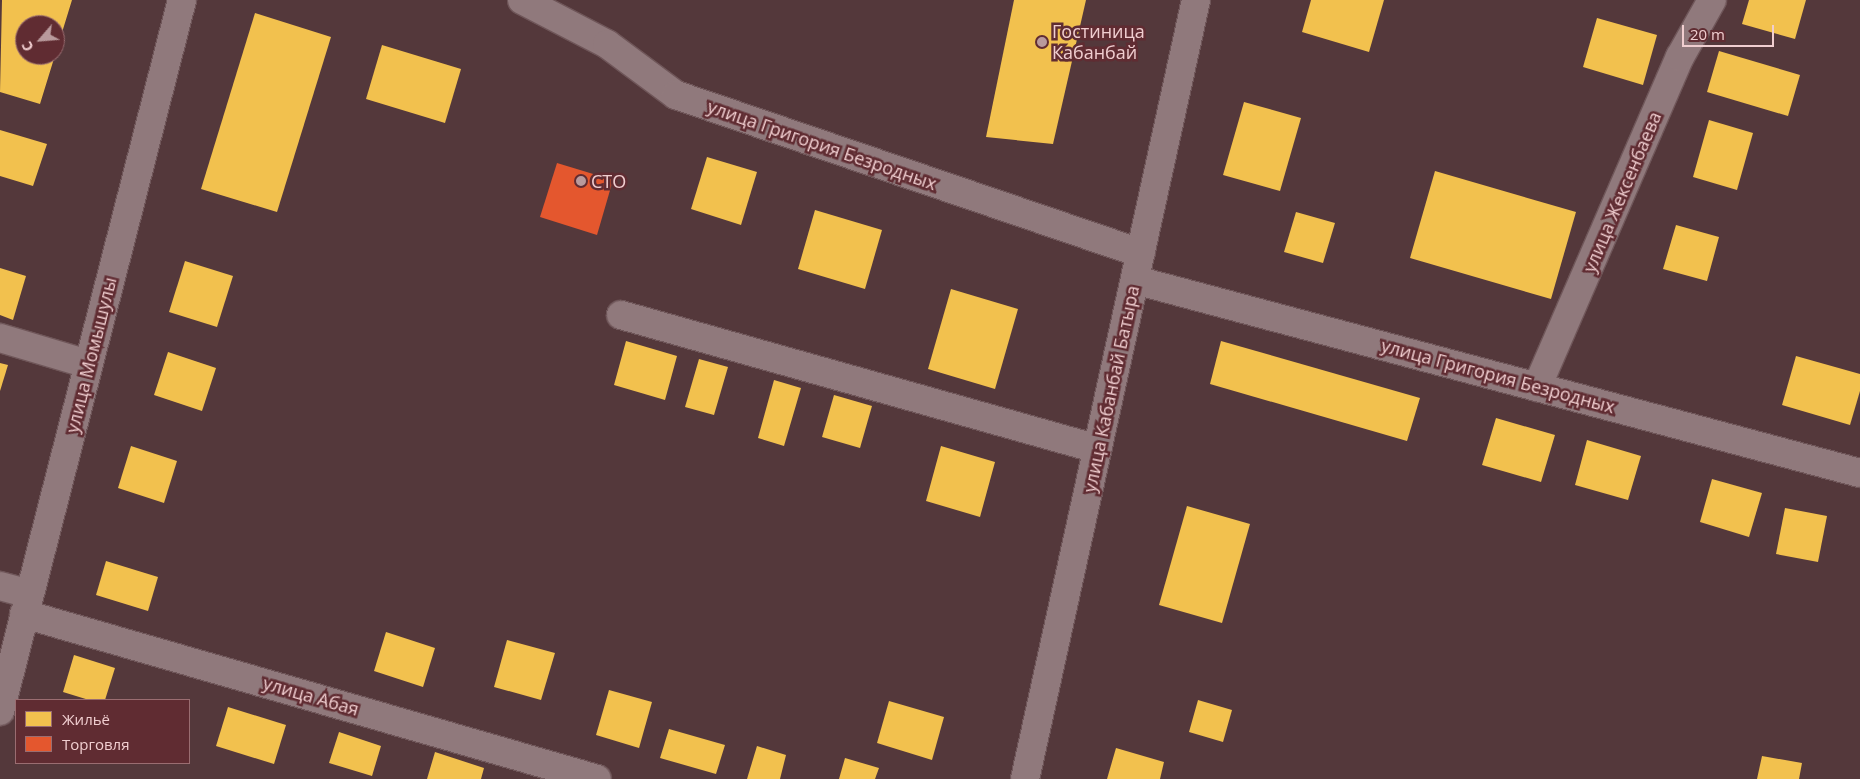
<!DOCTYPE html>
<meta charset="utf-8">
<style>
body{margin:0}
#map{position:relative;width:1860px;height:779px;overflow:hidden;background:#54383b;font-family:"Open Sans",sans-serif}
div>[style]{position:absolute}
.homes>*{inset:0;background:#f2c14e}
.shops>*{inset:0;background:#e4572e}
.roads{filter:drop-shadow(1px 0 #6f5659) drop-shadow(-1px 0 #6f5659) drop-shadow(0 1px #6f5659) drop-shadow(0 -1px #6f5659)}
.minor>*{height:28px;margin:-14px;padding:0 14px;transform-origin:14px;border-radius:14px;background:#90797c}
.dots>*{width:14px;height:14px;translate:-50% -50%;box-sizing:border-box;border:2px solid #602c32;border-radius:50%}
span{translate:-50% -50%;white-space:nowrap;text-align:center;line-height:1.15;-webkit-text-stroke:5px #602c32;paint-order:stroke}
.poi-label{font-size:18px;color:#f0ced0}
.left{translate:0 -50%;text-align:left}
.street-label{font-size:18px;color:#f0ced0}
.legend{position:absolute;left:15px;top:699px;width:175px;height:65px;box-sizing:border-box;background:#602c32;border:1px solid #9a6d71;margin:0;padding:6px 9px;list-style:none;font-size:15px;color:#f0ced0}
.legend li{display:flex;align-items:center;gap:10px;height:25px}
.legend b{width:25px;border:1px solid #9a6d71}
.north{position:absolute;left:15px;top:15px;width:50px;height:50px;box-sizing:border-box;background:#602c32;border:1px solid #9a6d71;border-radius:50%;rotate:243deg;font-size:14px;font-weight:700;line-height:20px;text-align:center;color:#f0ced0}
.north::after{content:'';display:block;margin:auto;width:18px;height:22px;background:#b99a9c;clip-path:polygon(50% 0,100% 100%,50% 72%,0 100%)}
.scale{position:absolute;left:1682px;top:25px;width:92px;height:22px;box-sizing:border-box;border:2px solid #f0ced0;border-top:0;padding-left:6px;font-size:15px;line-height:18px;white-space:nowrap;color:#f0ced0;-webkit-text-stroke:4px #602c32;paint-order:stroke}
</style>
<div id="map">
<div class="homes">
<i style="clip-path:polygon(evenodd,2px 0,72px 0,40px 104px,0 92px,2px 0,25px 25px,55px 25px,55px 55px,25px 55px,25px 25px)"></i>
<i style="clip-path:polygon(1014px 0,1086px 0,1053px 144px,986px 137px)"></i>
<i style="clip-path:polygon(1311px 0,1384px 0,1369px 52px,1302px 32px)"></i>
<i style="clip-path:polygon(1749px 0,1806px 0,1795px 39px,1742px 24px)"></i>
<i style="clip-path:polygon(255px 13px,331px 37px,277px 212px,201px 189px)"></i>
<i style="clip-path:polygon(1597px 18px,1657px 35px,1643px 85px,1583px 67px)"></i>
<i style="clip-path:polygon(382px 45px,461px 69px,445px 123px,366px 99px)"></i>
<i style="clip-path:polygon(1719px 51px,1800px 75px,1788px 116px,1707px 92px)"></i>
<i style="clip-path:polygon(1244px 102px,1301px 118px,1280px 191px,1223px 175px)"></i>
<i style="clip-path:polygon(1709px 120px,1753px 133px,1737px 190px,1693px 177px)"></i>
<i style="clip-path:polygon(0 130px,47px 144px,33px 186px,0 176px)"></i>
<i style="clip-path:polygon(707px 157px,757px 172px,741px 225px,691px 209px)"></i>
<i style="clip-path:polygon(1435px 171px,1576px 212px,1551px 299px,1410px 258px)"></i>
<i style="clip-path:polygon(815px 210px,882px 230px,865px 289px,798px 269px)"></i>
<i style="clip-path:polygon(1296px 212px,1335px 223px,1323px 263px,1284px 252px)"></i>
<i style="clip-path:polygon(1676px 225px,1719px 237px,1707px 281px,1663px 269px)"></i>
<i style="clip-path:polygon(185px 261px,233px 276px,217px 327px,169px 312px)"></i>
<i style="clip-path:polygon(0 268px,26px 276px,13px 320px,0 315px)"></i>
<i style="clip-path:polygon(951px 289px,1018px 309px,995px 389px,928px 369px)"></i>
<i style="clip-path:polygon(626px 341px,677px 356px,665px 400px,614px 385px)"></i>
<i style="clip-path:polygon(1221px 341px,1420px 398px,1407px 441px,1210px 384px)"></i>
<i style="clip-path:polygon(168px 352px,216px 368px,202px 411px,154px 395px)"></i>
<i style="clip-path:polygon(1796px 356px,1860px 374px,1860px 391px,1850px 425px,1782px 405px)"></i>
<i style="clip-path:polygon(699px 359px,728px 367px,714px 415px,685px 407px)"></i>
<i style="clip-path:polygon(0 363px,8px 365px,0 391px)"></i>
<i style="clip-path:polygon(774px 380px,801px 388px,784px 446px,758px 438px)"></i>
<i style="clip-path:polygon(834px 395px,872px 406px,860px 448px,822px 437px)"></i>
<i style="clip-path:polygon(1496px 418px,1555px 435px,1541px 482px,1482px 465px)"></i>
<i style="clip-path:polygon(1587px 440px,1641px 456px,1628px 500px,1575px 485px)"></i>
<i style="clip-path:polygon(131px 446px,177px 461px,164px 503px,118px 488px)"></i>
<i style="clip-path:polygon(941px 446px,995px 462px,980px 517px,926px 501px)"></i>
<i style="clip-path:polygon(1712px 479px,1762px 493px,1749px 537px,1700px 522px)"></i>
<i style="clip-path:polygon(1187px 506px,1250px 524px,1222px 623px,1159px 605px)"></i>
<i style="clip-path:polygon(1785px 508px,1827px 516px,1818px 562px,1776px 554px)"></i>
<i style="clip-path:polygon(106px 561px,158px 577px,148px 611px,96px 595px)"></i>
<i style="clip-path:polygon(386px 632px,435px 648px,423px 687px,374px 671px)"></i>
<i style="clip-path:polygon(507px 640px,555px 653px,541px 700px,494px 687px)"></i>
<i style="clip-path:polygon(74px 655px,115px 668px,105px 700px,89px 700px,63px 692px)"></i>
<i style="clip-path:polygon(609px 690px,652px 702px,639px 748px,596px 735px)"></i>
<i style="clip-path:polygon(1198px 700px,1232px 710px,1223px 742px,1189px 732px)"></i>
<i style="clip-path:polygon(889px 701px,944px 717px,932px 760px,877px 743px)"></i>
<i style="clip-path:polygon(228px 707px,286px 725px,274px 764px,216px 746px)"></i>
<i style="clip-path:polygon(669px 729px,725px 745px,716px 774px,660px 758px)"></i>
<i style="clip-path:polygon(339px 732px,381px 746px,372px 776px,329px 763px)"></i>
<i style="clip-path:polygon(757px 746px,786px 755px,780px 779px,747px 779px)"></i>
<i style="clip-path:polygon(1116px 748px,1164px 762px,1160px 779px,1107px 779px)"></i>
<i style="clip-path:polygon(435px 752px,484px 768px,481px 779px,427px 779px)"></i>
<i style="clip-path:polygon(1762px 756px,1802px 763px,1799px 779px,1757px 779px)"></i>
<i style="clip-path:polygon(845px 758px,879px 768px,875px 779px,839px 779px)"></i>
</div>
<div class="shops">
<i style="clip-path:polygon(557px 163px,613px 180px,597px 235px,540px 217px)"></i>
</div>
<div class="roads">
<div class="minor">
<i style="left:522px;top:0;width:96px;rotate:27.4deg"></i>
<i style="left:607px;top:44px;width:86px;rotate:36.5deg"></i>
<i style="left:676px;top:95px;width:491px;rotate:18.8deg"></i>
<i style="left:1135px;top:280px;width:750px;rotate:14.91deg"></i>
<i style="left:621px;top:315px;width:495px;rotate:15.7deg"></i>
<i style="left:0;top:338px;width:92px;rotate:16.5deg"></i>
<i style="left:1537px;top:387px;width:360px;rotate:-66.6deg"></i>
<i style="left:1680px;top:57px;width:65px;rotate:-60.7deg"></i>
<i style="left:0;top:586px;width:30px;rotate:15deg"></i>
<i style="left:24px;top:614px;width:596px;rotate:16.06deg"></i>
<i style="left:0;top:711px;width:734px;rotate:-75.64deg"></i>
<i style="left:1025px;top:779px;width:798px;rotate:-77.62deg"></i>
</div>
</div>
<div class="dots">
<i style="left:1042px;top:42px;background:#b99a9c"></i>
<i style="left:581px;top:181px;background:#b99a9c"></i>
</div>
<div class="poi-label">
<span class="left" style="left:1052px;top:42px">Гостиница<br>Кабанбай</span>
<span class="left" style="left:591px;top:181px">СТО</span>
</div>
<div class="street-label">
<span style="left:822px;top:145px;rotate:19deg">улица Григория Безродных</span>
<span style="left:1622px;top:192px;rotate:-67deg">улица Жексенбаева</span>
<span style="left:91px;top:355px;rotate:-76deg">улица Момышулы</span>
<span style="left:1498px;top:376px;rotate:15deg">улица Григория Безродных</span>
<span style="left:1111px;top:389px;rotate:-78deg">улица Кабанбай Батыра</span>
<span style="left:311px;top:696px;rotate:16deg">улица Абая</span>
</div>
<ul class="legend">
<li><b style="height:14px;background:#f2c14e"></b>Жильё</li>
<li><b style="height:14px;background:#e4572e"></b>Торговля</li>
</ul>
<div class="north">С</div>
<div class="scale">20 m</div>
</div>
